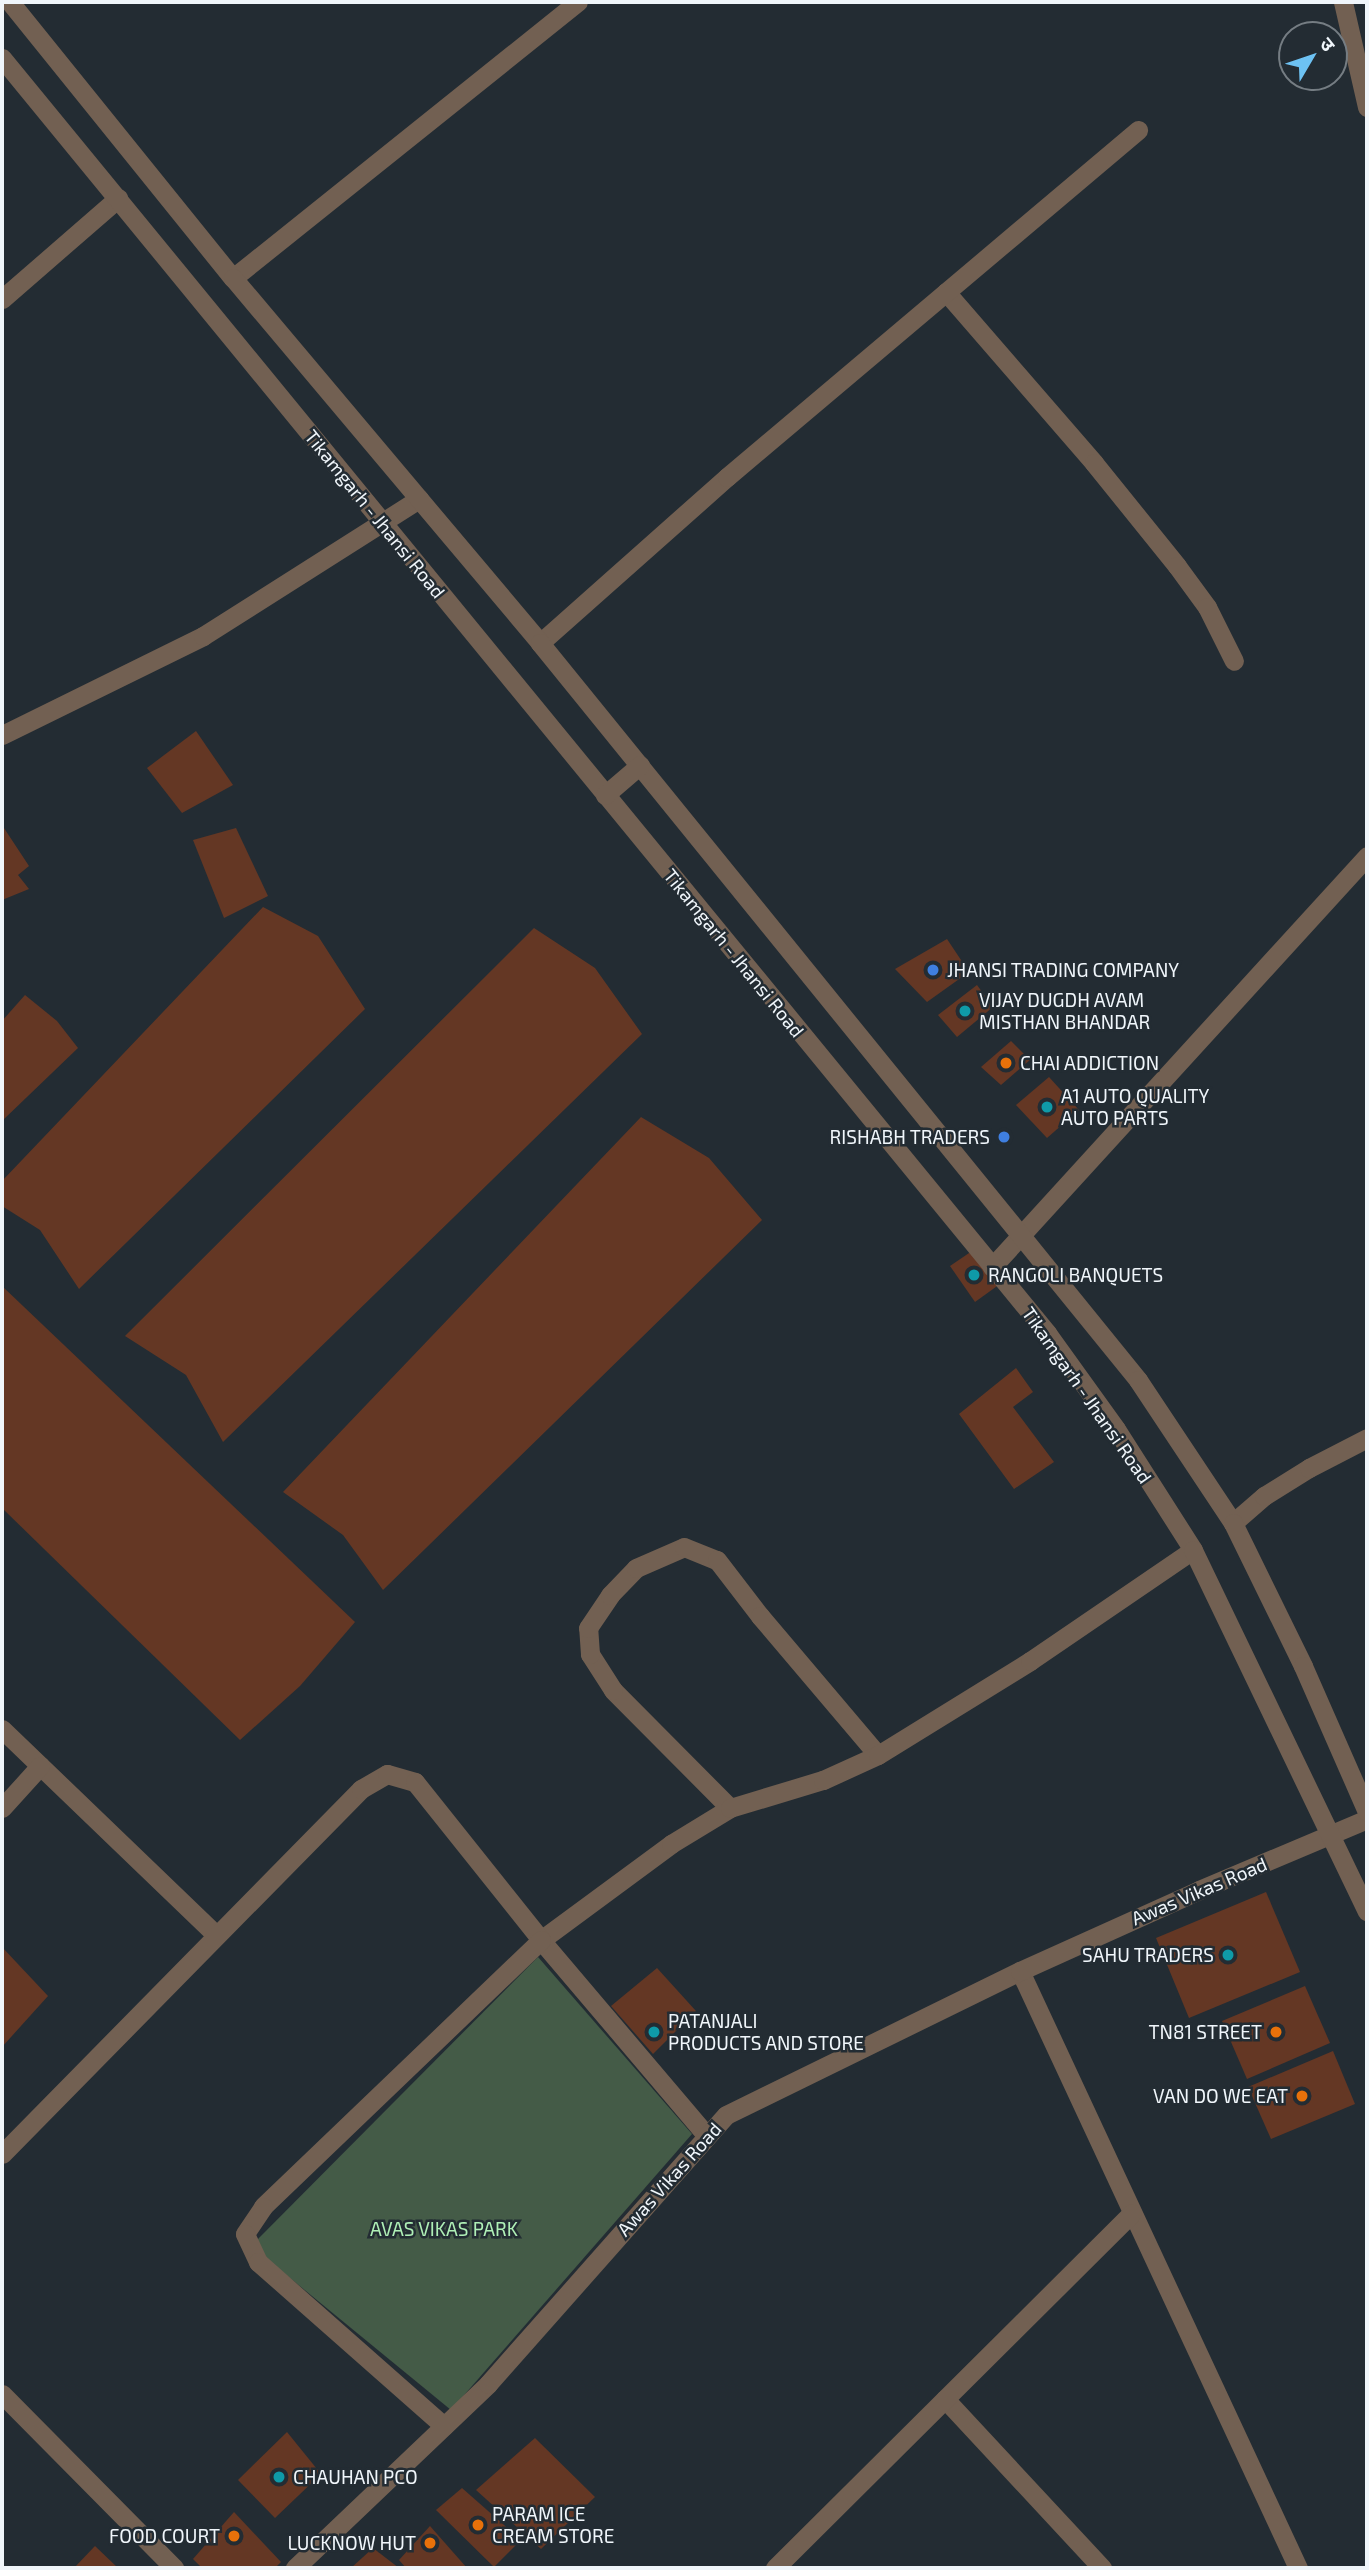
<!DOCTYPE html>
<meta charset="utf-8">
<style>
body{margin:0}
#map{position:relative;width:1369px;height:2570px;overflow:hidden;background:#232c33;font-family:"Exo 2","Noto Sans Devanagari",sans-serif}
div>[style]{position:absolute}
.green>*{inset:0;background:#445b47}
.building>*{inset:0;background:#643724}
.minor>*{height:19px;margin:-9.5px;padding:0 9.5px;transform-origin:9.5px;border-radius:9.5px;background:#726052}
.tertiary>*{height:19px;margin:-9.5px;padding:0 9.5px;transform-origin:9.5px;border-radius:9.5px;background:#726052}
.dots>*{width:19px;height:19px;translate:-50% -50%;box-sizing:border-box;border:4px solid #232c33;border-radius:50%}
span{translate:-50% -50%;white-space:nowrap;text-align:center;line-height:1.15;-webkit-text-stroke:5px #232c33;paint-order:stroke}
.street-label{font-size:19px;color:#f0f6fb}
.poi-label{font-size:19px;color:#f0f6fb}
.left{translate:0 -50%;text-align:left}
.right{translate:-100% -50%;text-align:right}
.park-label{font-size:19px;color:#afefb6}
.frame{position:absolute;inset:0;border:4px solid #f0f6fb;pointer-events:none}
.north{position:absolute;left:1278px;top:21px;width:70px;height:70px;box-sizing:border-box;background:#232c33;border:2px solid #757d83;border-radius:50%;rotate:51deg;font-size:19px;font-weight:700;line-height:28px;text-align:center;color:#f0f6fb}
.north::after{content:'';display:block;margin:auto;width:24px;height:32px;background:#6dc2f3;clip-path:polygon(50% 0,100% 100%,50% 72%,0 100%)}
</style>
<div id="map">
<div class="green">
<i style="clip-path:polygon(538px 1957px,692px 2134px,451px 2410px,251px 2246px)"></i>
</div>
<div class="building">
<i style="clip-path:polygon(196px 731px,233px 785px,182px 813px,147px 768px)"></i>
<i style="clip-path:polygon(2px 825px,29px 866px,18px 875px,29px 889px,2px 900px)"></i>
<i style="clip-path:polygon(236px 828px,268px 896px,224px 918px,193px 840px)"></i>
<i style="clip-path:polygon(263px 907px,318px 936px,365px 1009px,79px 1289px,40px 1230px,2px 1206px,2px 1181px)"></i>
<i style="clip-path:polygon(534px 928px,595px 968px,642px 1034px,223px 1442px,186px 1375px,125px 1336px)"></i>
<i style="clip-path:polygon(947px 939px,969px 972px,927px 1002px,895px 969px)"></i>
<i style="clip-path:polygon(977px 985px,993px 1007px,957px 1037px,938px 1015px)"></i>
<i style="clip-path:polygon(25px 995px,57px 1021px,78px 1048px,2px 1121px,2px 1021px)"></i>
<i style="clip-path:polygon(1011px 1041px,1030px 1060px,1001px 1085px,981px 1067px)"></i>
<i style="clip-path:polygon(1049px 1077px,1079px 1110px,1047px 1138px,1016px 1105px)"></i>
<i style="clip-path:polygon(641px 1117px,709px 1158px,762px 1220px,383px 1590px,343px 1535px,283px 1492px)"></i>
<i style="clip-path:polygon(972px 1251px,1000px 1284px,975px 1302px,950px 1266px)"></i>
<i style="clip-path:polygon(2px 1286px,355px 1622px,300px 1686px,240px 1740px,2px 1508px)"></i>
<i style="clip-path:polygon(1016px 1368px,1033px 1392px,1013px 1407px,1054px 1462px,1014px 1489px,959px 1414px)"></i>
<i style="clip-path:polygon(1266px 1892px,1300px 1972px,1189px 2018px,1156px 1938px)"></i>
<i style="clip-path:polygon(2px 1947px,48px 1996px,2px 2047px)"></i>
<i style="clip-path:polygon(657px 1968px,696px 2011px,653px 2054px,611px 2006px)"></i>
<i style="clip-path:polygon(1305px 1986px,1330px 2043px,1247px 2079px,1222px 2021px)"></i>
<i style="clip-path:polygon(1333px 2051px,1355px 2104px,1271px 2139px,1248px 2087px)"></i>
<i style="clip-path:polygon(287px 2432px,321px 2474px,275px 2518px,238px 2480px)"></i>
<i style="clip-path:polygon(535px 2438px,595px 2497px,541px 2549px,476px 2490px)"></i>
<i style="clip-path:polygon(462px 2488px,521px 2540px,494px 2567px,436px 2510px)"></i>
<i style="clip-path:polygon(234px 2512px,281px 2562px,275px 2568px,202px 2568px,193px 2559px)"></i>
<i style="clip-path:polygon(430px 2526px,467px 2568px,406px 2568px,399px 2560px)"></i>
<i style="clip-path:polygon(95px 2546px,118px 2568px,74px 2568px)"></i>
<i style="clip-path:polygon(373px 2548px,399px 2568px,351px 2568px)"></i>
</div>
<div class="minor">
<i style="left:1343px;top:2px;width:108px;rotate:77.1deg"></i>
<i style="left:233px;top:278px;width:442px;rotate:-38.7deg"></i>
<i style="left:946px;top:292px;width:226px;rotate:49.1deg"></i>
<i style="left:1094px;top:463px;width:132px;rotate:51.1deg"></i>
<i style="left:1177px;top:566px;width:51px;rotate:53.8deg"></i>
<i style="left:1207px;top:607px;width:60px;rotate:63.4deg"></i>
<i style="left:2px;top:299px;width:154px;rotate:-41deg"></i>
<i style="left:540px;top:643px;width:250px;rotate:-41.6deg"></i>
<i style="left:727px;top:477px;width:538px;rotate:-40.17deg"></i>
<i style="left:2px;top:735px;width:224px;rotate:-26.2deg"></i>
<i style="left:203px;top:636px;width:256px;rotate:-32.4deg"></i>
<i style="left:992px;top:1267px;width:556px;rotate:-47.62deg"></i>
<i style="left:1233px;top:1523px;width:41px;rotate:-41.1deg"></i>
<i style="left:1264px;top:1496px;width:53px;rotate:-31.9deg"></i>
<i style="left:1309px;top:1468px;width:65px;rotate:-27.3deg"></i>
<i style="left:2px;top:1729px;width:297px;rotate:43.9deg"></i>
<i style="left:2px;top:1808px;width:57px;rotate:-47.9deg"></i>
<i style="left:730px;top:1808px;width:166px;rotate:-134.8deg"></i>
<i style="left:613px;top:1690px;width:43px;rotate:-122.6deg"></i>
<i style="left:590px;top:1654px;width:26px;rotate:-94deg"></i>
<i style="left:588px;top:1628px;width:40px;rotate:-56deg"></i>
<i style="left:610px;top:1595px;width:37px;rotate:-46deg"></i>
<i style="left:636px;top:1568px;width:52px;rotate:-23.6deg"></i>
<i style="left:684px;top:1547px;width:35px;rotate:22deg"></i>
<i style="left:717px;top:1560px;width:71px;rotate:52.5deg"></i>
<i style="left:760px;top:1616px;width:182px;rotate:49.7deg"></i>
<i style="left:1020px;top:1971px;width:659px;rotate:65.03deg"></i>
<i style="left:707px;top:2136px;width:257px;rotate:-130.3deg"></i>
<i style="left:541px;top:1940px;width:162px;rotate:-36.4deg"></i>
<i style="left:671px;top:1844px;width:69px;rotate:-31.4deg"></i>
<i style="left:730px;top:1808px;width:97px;rotate:-16.8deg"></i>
<i style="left:823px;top:1780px;width:60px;rotate:-24.4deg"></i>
<i style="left:878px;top:1755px;width:179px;rotate:-31.7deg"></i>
<i style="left:1030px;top:1661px;width:197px;rotate:-34.3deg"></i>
<i style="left:2px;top:2154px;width:512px;rotate:-45.47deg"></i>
<i style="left:361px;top:1789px;width:30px;rotate:-30deg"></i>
<i style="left:387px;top:1774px;width:29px;rotate:16deg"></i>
<i style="left:415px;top:1782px;width:202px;rotate:51.4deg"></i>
<i style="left:541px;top:1940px;width:385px;rotate:136.2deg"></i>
<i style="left:263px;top:2207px;width:32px;rotate:124deg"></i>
<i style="left:245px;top:2234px;width:31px;rotate:65deg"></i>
<i style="left:258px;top:2262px;width:248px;rotate:41.4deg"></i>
<i style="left:2px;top:2394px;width:245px;rotate:45.3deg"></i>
<i style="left:945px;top:2399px;width:231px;rotate:47.1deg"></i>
<i style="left:295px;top:2568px;width:267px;rotate:-43.6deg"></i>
<i style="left:488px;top:2384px;width:359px;rotate:-48.5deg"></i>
<i style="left:726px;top:2115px;width:327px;rotate:-26.1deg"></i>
<i style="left:1020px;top:1971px;width:196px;rotate:-24.3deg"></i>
<i style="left:1199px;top:1890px;width:182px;rotate:-22.9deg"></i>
<i style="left:775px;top:2568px;width:503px;rotate:-44.84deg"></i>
</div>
<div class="tertiary">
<i style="left:10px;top:2px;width:355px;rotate:51.1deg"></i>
<i style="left:233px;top:278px;width:477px;rotate:49.9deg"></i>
<i style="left:540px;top:643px;width:949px;rotate:50.94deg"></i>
<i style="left:1138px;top:1380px;width:172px;rotate:56.4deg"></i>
<i style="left:1233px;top:1523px;width:159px;rotate:63.9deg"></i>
<i style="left:1303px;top:1666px;width:159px;rotate:66.3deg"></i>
<i style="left:2px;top:58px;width:1649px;rotate:50.66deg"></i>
<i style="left:1047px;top:1333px;width:118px;rotate:54.3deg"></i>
<i style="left:1116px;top:1429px;width:143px;rotate:57.5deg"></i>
<i style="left:1193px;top:1550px;width:401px;rotate:64.3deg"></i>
<i style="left:605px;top:795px;width:46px;rotate:-40.6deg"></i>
</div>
<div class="dots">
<i style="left:933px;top:970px;background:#3f7fe0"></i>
<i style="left:965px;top:1011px;background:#0f9aa8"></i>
<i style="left:1006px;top:1063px;background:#e8710a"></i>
<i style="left:1047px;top:1107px;background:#0f9aa8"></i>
<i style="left:1004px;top:1137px;background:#3f7fe0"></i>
<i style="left:974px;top:1275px;background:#0f9aa8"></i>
<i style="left:1228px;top:1955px;background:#0f9aa8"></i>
<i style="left:654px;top:2032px;background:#0f9aa8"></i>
<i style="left:1276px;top:2032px;background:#e8710a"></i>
<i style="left:1302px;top:2096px;background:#e8710a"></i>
<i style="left:279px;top:2477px;background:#0f9aa8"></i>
<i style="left:478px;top:2525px;background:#e8710a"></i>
<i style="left:234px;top:2536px;background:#e8710a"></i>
<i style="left:430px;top:2543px;background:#e8710a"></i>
</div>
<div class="street-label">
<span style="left:375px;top:514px;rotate:51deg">Tikamgarh - Jhansi Road</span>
<span style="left:734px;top:953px;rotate:51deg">Tikamgarh - Jhansi Road</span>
<span style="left:1087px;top:1395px;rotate:55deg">Tikamgarh - Jhansi Road</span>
<span style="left:1199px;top:1891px;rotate:-23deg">Awas Vikas Road</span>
<span style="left:669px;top:2179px;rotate:-48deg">Awas Vikas Road</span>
</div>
<div class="poi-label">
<span class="left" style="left:947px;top:970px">JHANSI TRADING COMPANY</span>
<span class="left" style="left:979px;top:1011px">VIJAY DUGDH AVAM<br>MISTHAN BHANDAR</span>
<span class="left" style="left:1020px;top:1063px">CHAI ADDICTION</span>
<span class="left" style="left:1061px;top:1107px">A1 AUTO QUALITY<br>AUTO PARTS</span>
<span class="right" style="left:990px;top:1137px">RISHABH TRADERS</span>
<span class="left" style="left:988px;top:1275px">RANGOLI BANQUETS</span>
<span class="right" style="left:1214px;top:1955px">SAHU TRADERS</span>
<span class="left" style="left:668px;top:2032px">PATANJALI<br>PRODUCTS AND STORE</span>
<span class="right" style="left:1262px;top:2032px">TN81 STREET</span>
<span class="right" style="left:1288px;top:2096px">VAN DO WE EAT</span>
<span class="left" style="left:293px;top:2477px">CHAUHAN PCO</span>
<span class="left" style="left:492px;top:2525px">PARAM ICE<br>CREAM STORE</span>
<span class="right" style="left:220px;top:2536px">FOOD COURT</span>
<span class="right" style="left:416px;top:2543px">LUCKNOW HUT</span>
</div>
<div class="park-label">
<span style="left:444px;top:2229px">AVAS VIKAS PARK</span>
</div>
<div class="frame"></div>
<div class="north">उ</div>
</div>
